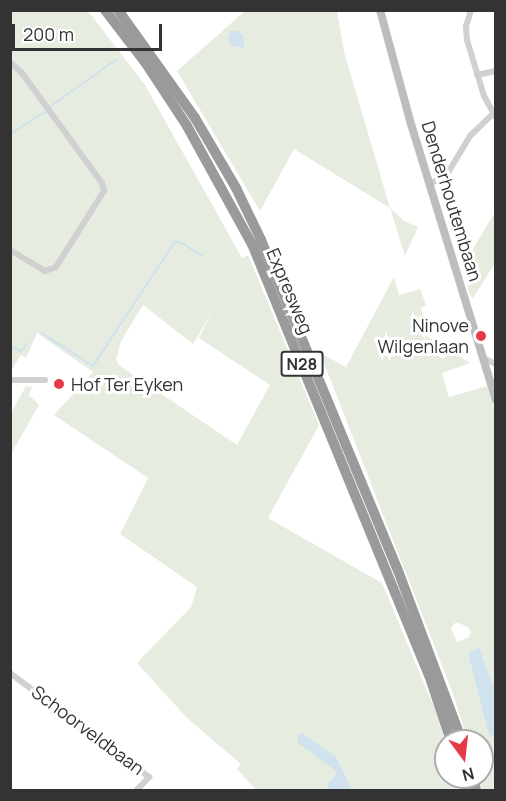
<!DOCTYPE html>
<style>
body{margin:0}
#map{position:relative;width:506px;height:801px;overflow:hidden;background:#fff;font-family:Manrope,sans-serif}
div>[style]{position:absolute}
.green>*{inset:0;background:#e6ecdf}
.water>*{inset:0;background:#cfe2ee}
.stream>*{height:1.5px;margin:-0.75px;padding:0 0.75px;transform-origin:0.75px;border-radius:0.75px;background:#cfe2ee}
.street>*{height:6px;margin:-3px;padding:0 3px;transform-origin:3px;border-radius:3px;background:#d0d0d0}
.secondary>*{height:8px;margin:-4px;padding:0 4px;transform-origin:4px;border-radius:4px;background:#bdbdbd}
.highway>*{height:10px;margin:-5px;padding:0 5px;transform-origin:5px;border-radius:5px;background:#9a9a9a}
.dots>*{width:16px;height:16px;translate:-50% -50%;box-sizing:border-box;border:3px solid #fff;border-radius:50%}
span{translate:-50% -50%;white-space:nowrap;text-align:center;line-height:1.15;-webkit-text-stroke:6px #fff;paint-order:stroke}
.shield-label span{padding:2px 4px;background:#fff;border:2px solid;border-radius:4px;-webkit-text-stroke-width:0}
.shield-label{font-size:16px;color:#333;font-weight:700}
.street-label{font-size:18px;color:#333}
.poi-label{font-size:18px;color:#333}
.right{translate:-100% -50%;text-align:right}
.left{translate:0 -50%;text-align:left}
.frame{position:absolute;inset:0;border:12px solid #333;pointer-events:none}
.north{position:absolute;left:434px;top:729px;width:60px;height:60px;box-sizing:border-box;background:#fff;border:2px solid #adadad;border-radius:50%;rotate:165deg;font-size:16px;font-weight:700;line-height:24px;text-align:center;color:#333}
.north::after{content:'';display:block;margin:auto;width:21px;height:27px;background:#e63946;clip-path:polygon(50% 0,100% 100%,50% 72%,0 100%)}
.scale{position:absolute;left:12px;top:24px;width:150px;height:27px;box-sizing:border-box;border:3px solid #333;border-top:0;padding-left:8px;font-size:18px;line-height:21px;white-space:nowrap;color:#333;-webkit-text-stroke:4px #fff;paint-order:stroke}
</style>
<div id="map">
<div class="green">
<i style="clip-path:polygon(evenodd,11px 11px,88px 11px,145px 85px,242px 258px,248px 255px,319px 425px,268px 518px,382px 583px,436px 712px,446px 745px,446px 777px,454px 777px,458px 790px,256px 790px,237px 769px,241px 764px,188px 719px,137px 663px,191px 607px,197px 587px,120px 534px,148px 478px,54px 415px,93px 372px,37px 333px,26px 358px,21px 355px,11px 371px,11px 11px,143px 305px,193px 344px,212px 312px,199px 338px,270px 385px,237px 445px,120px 366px,116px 360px,121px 341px,143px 305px)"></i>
<i style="clip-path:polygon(245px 11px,337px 11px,344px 52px,390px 208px,404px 221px,418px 227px,405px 256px,390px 208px,294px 149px,260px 211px,177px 71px)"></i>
<i style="clip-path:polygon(495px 212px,495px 263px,473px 298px,470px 295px,462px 267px)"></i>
<i style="clip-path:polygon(evenodd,394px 277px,399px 295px,420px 289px,426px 305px,421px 308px,425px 323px,423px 326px,416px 324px,414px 329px,437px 342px,432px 353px,444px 359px,449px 350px,470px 363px,442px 373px,449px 397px,487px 386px,496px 413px,495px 690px,479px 647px,468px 653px,492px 736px,495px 736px,495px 790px,482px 790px,478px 777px,482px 777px,482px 741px,468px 741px,452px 691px,320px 353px,346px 367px,394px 277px,456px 622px,468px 627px,471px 632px,469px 637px,457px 642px,451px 628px,456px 622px)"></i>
<i style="clip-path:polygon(26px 386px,32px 387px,29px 395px,39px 405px,11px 454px,11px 413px)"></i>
<i style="clip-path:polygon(37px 693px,110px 747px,106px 751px,34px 698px)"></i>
</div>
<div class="water">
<i style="clip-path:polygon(231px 31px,237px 31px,243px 35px,244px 48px,231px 45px,228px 40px)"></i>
<i style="clip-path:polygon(479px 647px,495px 690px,495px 736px,492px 736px,489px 735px,468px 653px)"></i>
<i style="clip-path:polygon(302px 733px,336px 757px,352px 790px,329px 790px,327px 785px,336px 774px,335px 770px,298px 743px,297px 736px)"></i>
</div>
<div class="stream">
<i style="left:51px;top:106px;width:80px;rotate:-35.3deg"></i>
<i style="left:10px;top:134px;width:41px;rotate:-32.2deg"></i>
<i style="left:42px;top:333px;width:61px;rotate:32.9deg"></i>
<i style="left:93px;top:366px;width:149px;rotate:-56.5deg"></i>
<i style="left:175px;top:242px;width:5px"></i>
<i style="left:180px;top:242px;width:26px;rotate:31deg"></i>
<i style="left:10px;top:345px;width:13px;rotate:29deg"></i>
<i style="left:21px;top:351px;width:9px;rotate:-54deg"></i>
</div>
<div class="street">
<i style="left:471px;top:10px;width:17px;rotate:107deg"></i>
<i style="left:466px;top:26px;width:14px;rotate:86deg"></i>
<i style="left:467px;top:40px;width:59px;rotate:73.1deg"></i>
<i style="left:484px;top:96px;width:25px;rotate:61deg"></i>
<i style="left:10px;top:62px;width:16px;rotate:43deg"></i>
<i style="left:22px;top:73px;width:136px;rotate:54deg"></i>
<i style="left:102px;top:183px;width:8px;rotate:76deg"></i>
<i style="left:104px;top:191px;width:90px;rotate:122.3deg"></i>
<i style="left:56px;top:267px;width:12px;rotate:160deg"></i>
<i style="left:45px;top:271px;width:41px;rotate:-149deg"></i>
<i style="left:477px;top:75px;width:19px;rotate:-12deg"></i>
<i style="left:429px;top:184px;width:19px;rotate:-25deg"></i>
<i style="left:446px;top:176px;width:47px;rotate:-59deg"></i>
<i style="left:470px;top:136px;width:30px;rotate:-44deg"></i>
<i style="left:483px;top:358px;width:14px;rotate:25deg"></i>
<i style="left:10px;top:380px;width:35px"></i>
<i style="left:10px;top:673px;width:174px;rotate:36.8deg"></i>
<i style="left:149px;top:777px;width:18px;rotate:133deg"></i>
</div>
<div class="secondary">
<i style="left:380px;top:10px;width:118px;rotate:74.8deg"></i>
<i style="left:411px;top:124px;width:289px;rotate:72.9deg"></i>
</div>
<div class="highway">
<i style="left:105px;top:10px;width:69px;rotate:52.6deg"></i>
<i style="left:147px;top:65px;width:73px;rotate:56.7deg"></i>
<i style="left:187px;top:126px;width:135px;rotate:61.2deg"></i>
<i style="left:252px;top:244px;width:472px;rotate:67.7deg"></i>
<i style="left:431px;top:681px;width:63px;rotate:71.6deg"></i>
<i style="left:118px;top:10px;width:133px;rotate:54.5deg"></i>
<i style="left:195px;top:118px;width:81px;rotate:59.6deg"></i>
<i style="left:236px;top:188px;width:58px;rotate:64.3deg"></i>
<i style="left:261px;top:240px;width:355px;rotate:67.5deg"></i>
<i style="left:397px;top:568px;width:185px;rotate:69.4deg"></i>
<i style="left:462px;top:777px;width:14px;rotate:73deg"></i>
<i style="left:473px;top:777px;width:13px;rotate:77deg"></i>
</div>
<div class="dots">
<i style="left:481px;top:336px;background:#e63946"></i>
<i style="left:59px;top:384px;background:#e63946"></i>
</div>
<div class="shield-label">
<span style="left:302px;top:364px">N28</span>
</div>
<div class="street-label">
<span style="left:452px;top:201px;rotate:73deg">Denderhoutembaan</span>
<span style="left:290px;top:291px;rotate:67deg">Expresweg</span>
<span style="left:88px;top:730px;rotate:37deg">Schoorveldbaan</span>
</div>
<div class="poi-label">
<span class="right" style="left:469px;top:336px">Ninove<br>Wilgenlaan</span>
<span class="left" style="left:71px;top:384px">Hof Ter Eyken</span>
</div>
<div class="frame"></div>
<div class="north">N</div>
<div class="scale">200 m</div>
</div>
